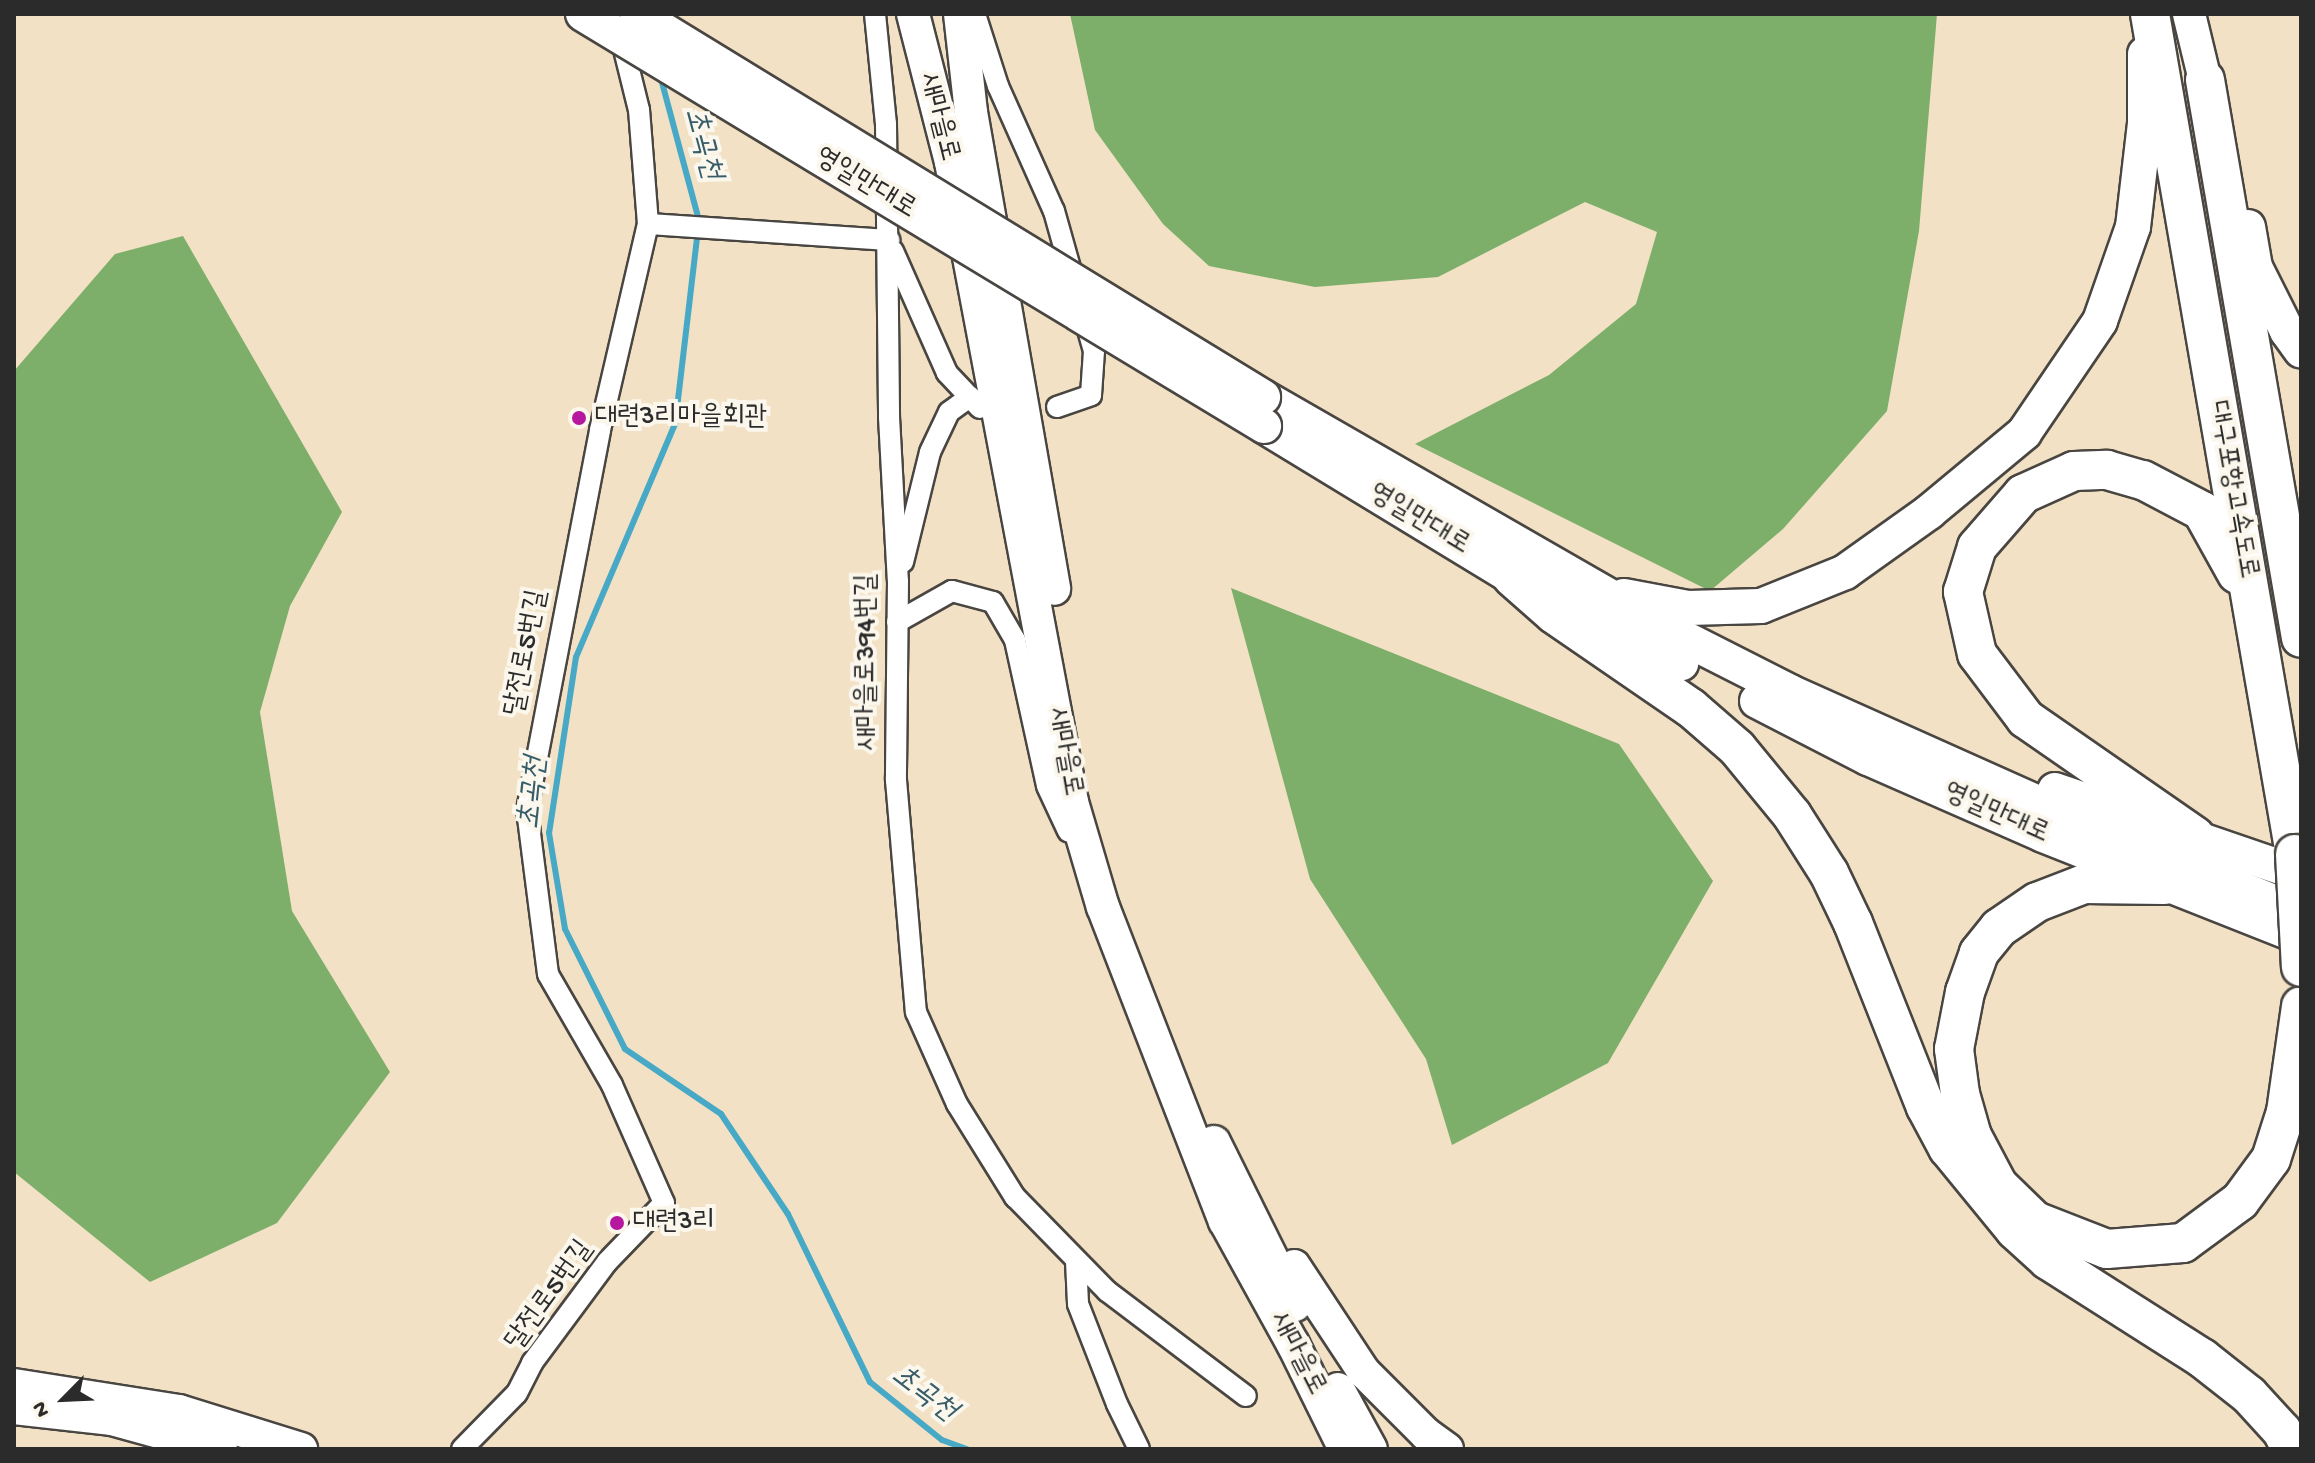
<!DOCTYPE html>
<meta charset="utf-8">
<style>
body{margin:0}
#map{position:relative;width:2315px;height:1463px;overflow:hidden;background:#f2e1c4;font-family:"Gochi Hand","Poor Story",sans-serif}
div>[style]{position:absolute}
.forest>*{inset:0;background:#7daf6a}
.stream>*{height:6px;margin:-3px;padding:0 3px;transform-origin:3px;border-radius:3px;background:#47a9c6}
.roads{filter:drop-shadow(2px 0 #494642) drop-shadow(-2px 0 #494642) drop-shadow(0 2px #494642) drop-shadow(0 -2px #494642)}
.minor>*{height:20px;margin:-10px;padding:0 10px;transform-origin:10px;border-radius:10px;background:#fff}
.primary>*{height:32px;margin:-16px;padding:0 16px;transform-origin:16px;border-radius:16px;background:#fff}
.trunk>*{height:34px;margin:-17px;padding:0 17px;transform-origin:17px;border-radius:17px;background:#fff}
.motorway>*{height:38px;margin:-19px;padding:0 19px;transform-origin:19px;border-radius:19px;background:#fff}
.bridges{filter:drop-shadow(2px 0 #494642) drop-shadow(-2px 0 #494642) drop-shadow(0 2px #494642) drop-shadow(0 -2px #494642)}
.trunk-bridge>*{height:34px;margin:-17px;padding:0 17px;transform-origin:17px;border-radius:17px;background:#fff}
.motorway-bridge>*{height:38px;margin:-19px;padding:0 19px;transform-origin:19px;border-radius:19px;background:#fff}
.dots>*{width:22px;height:22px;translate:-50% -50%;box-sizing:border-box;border:4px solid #fbf7ec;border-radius:50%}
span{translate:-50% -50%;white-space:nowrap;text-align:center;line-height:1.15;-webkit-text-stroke:8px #fbf7ec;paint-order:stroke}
.street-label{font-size:28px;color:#2b2b2b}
.poi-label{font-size:28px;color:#2b2b2b}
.left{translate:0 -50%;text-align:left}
.water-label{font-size:30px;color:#365d69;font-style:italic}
.frame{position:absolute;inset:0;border:16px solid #2b2b2b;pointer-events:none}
.north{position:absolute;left:24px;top:1359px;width:80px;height:80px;-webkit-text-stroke:6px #fbf7ec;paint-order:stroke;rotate:246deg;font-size:22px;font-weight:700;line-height:32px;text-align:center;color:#2b2b2b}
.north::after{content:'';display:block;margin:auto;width:28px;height:36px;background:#2b2b2b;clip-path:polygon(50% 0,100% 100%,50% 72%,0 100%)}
</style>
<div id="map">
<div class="forest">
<i style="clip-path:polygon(1070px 14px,1937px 14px,1919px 231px,1887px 411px,1783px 529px,1710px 591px,1415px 444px,1549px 375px,1636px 304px,1657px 232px,1585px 202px,1438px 277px,1315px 287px,1209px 266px,1163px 224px,1095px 130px)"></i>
<i style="clip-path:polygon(183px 236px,342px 512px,290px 606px,260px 712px,292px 911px,390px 1072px,277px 1223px,150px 1282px,14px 1172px,14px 371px,115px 254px)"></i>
<i style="clip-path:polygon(1231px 588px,1619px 744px,1713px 881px,1608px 1063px,1452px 1145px,1426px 1059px,1310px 879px)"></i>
</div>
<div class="stream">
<i style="left:660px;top:75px;width:151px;rotate:75deg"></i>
<i style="left:699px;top:221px;width:204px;rotate:96.7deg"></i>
<i style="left:675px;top:424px;width:253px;rotate:113deg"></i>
<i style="left:576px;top:657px;width:178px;rotate:98.7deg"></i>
<i style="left:549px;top:833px;width:97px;rotate:80.5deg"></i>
<i style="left:565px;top:929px;width:134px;rotate:63.4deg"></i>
<i style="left:625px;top:1049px;width:116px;rotate:34.1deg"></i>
<i style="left:721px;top:1114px;width:120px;rotate:56.2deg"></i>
<i style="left:788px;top:1214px;width:187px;rotate:64deg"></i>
<i style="left:870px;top:1382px;width:92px;rotate:38.9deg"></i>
<i style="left:942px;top:1440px;width:27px;rotate:20deg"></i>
</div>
<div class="roads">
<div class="minor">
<i style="left:875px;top:14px;width:111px;rotate:84.3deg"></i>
<i style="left:886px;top:124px;width:293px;rotate:89.4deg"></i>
<i style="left:889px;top:417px;width:164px;rotate:86.9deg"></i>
<i style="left:898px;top:581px;width:199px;rotate:90.6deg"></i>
<i style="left:896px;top:780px;width:233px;rotate:85.1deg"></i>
<i style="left:916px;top:1012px;width:101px;rotate:66deg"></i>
<i style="left:957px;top:1104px;width:110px;rotate:58.1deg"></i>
<i style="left:1015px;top:1197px;width:132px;rotate:45.6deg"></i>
<i style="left:1107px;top:1291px;width:174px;rotate:37.1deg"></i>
<i style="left:975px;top:14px;width:76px;rotate:72.3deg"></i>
<i style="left:998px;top:86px;width:137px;rotate:65.9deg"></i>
<i style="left:1054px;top:211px;width:74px;rotate:74.3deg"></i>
<i style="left:648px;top:224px;width:242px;rotate:3.8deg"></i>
<i style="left:893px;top:251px;width:133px;rotate:66.1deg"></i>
<i style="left:947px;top:373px;width:48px;rotate:46.7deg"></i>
<i style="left:1057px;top:407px;width:36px;rotate:-19deg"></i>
<i style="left:1091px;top:395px;width:44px;rotate:-86.1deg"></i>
<i style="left:1094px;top:351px;width:35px;rotate:-106deg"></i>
<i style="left:903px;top:562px;width:113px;rotate:-76.2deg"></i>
<i style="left:930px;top:452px;width:44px;rotate:-64.6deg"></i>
<i style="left:949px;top:412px;width:26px;rotate:-36deg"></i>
<i style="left:897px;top:622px;width:63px;rotate:-29.4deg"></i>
<i style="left:952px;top:591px;width:42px;rotate:15deg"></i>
<i style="left:993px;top:602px;width:44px;rotate:59.9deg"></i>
<i style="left:1015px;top:640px;width:149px;rotate:77.6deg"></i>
<i style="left:1047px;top:786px;width:50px;rotate:65deg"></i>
<i style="left:1076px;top:1261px;width:43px;rotate:87.3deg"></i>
<i style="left:1078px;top:1304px;width:107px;rotate:68.7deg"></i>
<i style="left:1117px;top:1404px;width:50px;rotate:63.9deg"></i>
<i style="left:462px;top:1449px;width:78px;rotate:-45.5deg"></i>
<i style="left:517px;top:1393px;width:34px;rotate:-63deg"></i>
<i style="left:532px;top:1363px;width:126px;rotate:-53.4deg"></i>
<i style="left:607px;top:1262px;width:82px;rotate:-46deg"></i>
<i style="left:664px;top:1203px;width:129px;rotate:-113.8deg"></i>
<i style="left:612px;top:1085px;width:128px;rotate:-120deg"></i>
<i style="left:548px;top:974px;width:165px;rotate:-97.3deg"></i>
<i style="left:527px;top:810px;width:387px;rotate:-79.1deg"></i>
<i style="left:600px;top:430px;width:212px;rotate:-76.9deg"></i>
<i style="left:648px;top:224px;width:114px;rotate:-94.5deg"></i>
<i style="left:639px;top:110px;width:79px;rotate:-103.9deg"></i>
</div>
<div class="primary">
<i style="left:913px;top:14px;width:153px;rotate:75.6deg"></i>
<i style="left:951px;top:162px;width:651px;rotate:79.29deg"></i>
<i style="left:1072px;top:802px;width:109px;rotate:73.6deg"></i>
<i style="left:1103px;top:907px;width:337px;rotate:68.8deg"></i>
<i style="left:1225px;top:1221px;width:141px;rotate:61.1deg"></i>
<i style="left:1293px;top:1344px;width:117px;rotate:63.7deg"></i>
<i style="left:960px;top:14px;width:99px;rotate:83.6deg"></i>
<i style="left:971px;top:112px;width:484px;rotate:80.1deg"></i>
<i style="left:2189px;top:14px;width:68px;rotate:76.4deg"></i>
<i style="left:1214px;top:1142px;width:182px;rotate:63.6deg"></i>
<i style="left:1294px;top:1266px;width:127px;rotate:56.6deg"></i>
<i style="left:1364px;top:1372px;width:88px;rotate:45deg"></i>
<i style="left:1426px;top:1434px;width:26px;rotate:36deg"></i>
<i style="left:14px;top:1385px;width:167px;rotate:9deg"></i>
<i style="left:179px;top:1411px;width:128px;rotate:17.3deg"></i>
<i style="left:1338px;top:1389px;width:68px;rotate:61.2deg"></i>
<i style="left:14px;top:1408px;width:99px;rotate:6.4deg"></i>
<i style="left:112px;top:1419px;width:113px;rotate:15.4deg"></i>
</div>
<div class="trunk">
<i style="left:2248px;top:227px;width:41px;rotate:80.1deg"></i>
<i style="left:2255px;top:267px;width:72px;rotate:63.4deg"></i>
<i style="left:2287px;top:331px;width:24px;rotate:54deg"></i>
<i style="left:1263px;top:397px;width:467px;rotate:29.9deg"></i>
<i style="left:1668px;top:630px;width:137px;rotate:26.9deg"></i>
<i style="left:1790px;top:692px;width:363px;rotate:24.1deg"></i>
<i style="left:2121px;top:840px;width:194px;rotate:22.1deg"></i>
<i style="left:1264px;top:426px;width:290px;rotate:31.3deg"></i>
<i style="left:1512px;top:577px;width:190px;rotate:27deg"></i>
<i style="left:1624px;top:596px;width:65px;rotate:10.6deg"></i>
<i style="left:1688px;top:608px;width:73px;rotate:-1.6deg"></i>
<i style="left:1761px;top:606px;width:91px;rotate:-22deg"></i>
<i style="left:1845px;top:572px;width:103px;rotate:-35.5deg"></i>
<i style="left:1929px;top:512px;width:124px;rotate:-39.7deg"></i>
<i style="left:2024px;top:433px;width:135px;rotate:-55.8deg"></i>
<i style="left:2100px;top:321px;width:100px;rotate:-70.7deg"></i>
<i style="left:2133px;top:227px;width:105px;rotate:-83.4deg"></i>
<i style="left:2145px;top:123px;width:69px;rotate:-90deg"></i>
<i style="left:1757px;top:701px;width:125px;rotate:27.2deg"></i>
<i style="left:1868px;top:758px;width:191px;rotate:23.7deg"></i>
<i style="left:2043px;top:835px;width:277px;rotate:21.6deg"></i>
<i style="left:2055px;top:790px;width:260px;rotate:18.9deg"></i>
</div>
<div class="motorway">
<i style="left:2150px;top:14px;width:852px;rotate:80.21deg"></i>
<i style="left:2205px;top:80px;width:566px;rotate:80.24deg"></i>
<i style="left:1512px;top:577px;width:56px;rotate:41.4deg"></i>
<i style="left:1554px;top:614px;width:166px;rotate:34.5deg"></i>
<i style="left:1691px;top:708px;width:61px;rotate:41deg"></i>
<i style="left:1737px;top:748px;width:87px;rotate:50.6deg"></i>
<i style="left:1792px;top:815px;width:69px;rotate:57.5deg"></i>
<i style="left:1829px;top:873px;width:55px;rotate:64.4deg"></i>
<i style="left:1853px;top:923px;width:198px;rotate:68.4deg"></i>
<i style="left:1926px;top:1107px;width:47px;rotate:61.8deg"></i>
<i style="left:1948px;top:1148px;width:106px;rotate:50.7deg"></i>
<i style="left:2015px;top:1230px;width:45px;rotate:42.3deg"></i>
<i style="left:2048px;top:1260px;width:183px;rotate:32.5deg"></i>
<i style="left:2202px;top:1358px;width:60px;rotate:38.2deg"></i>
<i style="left:2249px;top:1395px;width:49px;rotate:47.5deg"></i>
<i style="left:2282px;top:1431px;width:20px;rotate:63deg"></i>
<i style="left:2195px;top:836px;width:206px;rotate:-145.3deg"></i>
<i style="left:2026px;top:719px;width:81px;rotate:-127deg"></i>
<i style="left:1977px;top:654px;width:64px;rotate:-102.7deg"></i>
<i style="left:1963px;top:592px;width:47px;rotate:-72.7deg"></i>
<i style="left:1977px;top:547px;width:70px;rotate:-49deg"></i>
<i style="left:2023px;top:494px;width:56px;rotate:-24.3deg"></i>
<i style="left:2074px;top:471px;width:33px;rotate:-2deg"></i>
<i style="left:2107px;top:470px;width:37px;rotate:16deg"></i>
<i style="left:2143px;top:480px;width:67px;rotate:27.7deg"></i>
<i style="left:2202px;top:511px;width:72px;rotate:60.9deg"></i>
<i style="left:2164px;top:885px;width:80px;rotate:-179.3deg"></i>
<i style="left:2084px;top:884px;width:50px;rotate:159deg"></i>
<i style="left:2037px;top:902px;width:46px;rotate:145.6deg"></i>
<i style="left:1999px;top:928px;width:32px;rotate:129deg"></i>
<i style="left:1979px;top:953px;width:41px;rotate:109.7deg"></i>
<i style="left:1965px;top:992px;width:58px;rotate:100.9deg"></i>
<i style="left:1954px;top:1049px;width:45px;rotate:82.4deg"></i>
<i style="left:1960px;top:1094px;width:44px;rotate:74.1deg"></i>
<i style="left:1972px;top:1136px;width:55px;rotate:62deg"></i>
<i style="left:1998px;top:1185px;width:52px;rotate:44.2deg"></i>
<i style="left:2035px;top:1221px;width:77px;rotate:21.3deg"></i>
<i style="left:2107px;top:1249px;width:76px;rotate:-4.5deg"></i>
<i style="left:2183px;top:1243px;width:71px;rotate:-36.4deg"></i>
<i style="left:2240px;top:1201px;width:52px;rotate:-53.6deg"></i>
<i style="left:2271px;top:1159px;width:49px;rotate:-72.3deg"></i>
<i style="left:2286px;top:1112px;width:107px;rotate:-81.9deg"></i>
</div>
</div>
<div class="bridges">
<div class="trunk-bridge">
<i style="left:583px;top:14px;width:796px;rotate:31.17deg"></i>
<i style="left:637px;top:14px;width:734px;rotate:31.46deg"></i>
</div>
<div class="motorway-bridge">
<i style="left:2295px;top:854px;width:113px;rotate:87deg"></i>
</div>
</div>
<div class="dots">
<i style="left:579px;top:418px;background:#b5179e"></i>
<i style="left:617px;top:1223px;background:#b5179e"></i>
</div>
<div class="street-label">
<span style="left:938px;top:117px;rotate:76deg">새마을로</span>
<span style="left:865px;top:184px;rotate:31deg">영일만대로</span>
<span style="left:2232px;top:490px;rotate:80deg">대구포항고속도로</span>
<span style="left:1419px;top:520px;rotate:31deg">영일만대로</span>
<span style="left:527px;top:653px;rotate:-79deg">달전로5번길</span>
<span style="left:868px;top:662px;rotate:-90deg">새마을로394번길</span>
<span style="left:1064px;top:752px;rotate:80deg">새마을로</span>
<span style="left:1996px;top:814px;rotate:24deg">영일만대로</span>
<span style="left:550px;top:1296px;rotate:-54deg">달전로5번길</span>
<span style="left:1297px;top:1354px;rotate:63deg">새마을로</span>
</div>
<div class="poi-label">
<span class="left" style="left:595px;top:418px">대련3리마을회관</span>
<span class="left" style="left:633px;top:1223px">대련3리</span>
</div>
<div class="water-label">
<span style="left:701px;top:144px;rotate:75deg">초곡천</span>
<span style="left:535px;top:793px;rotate:-84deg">초곡천</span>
<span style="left:923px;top:1395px;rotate:37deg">초곡천</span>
</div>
<div class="frame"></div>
<div class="north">N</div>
</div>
